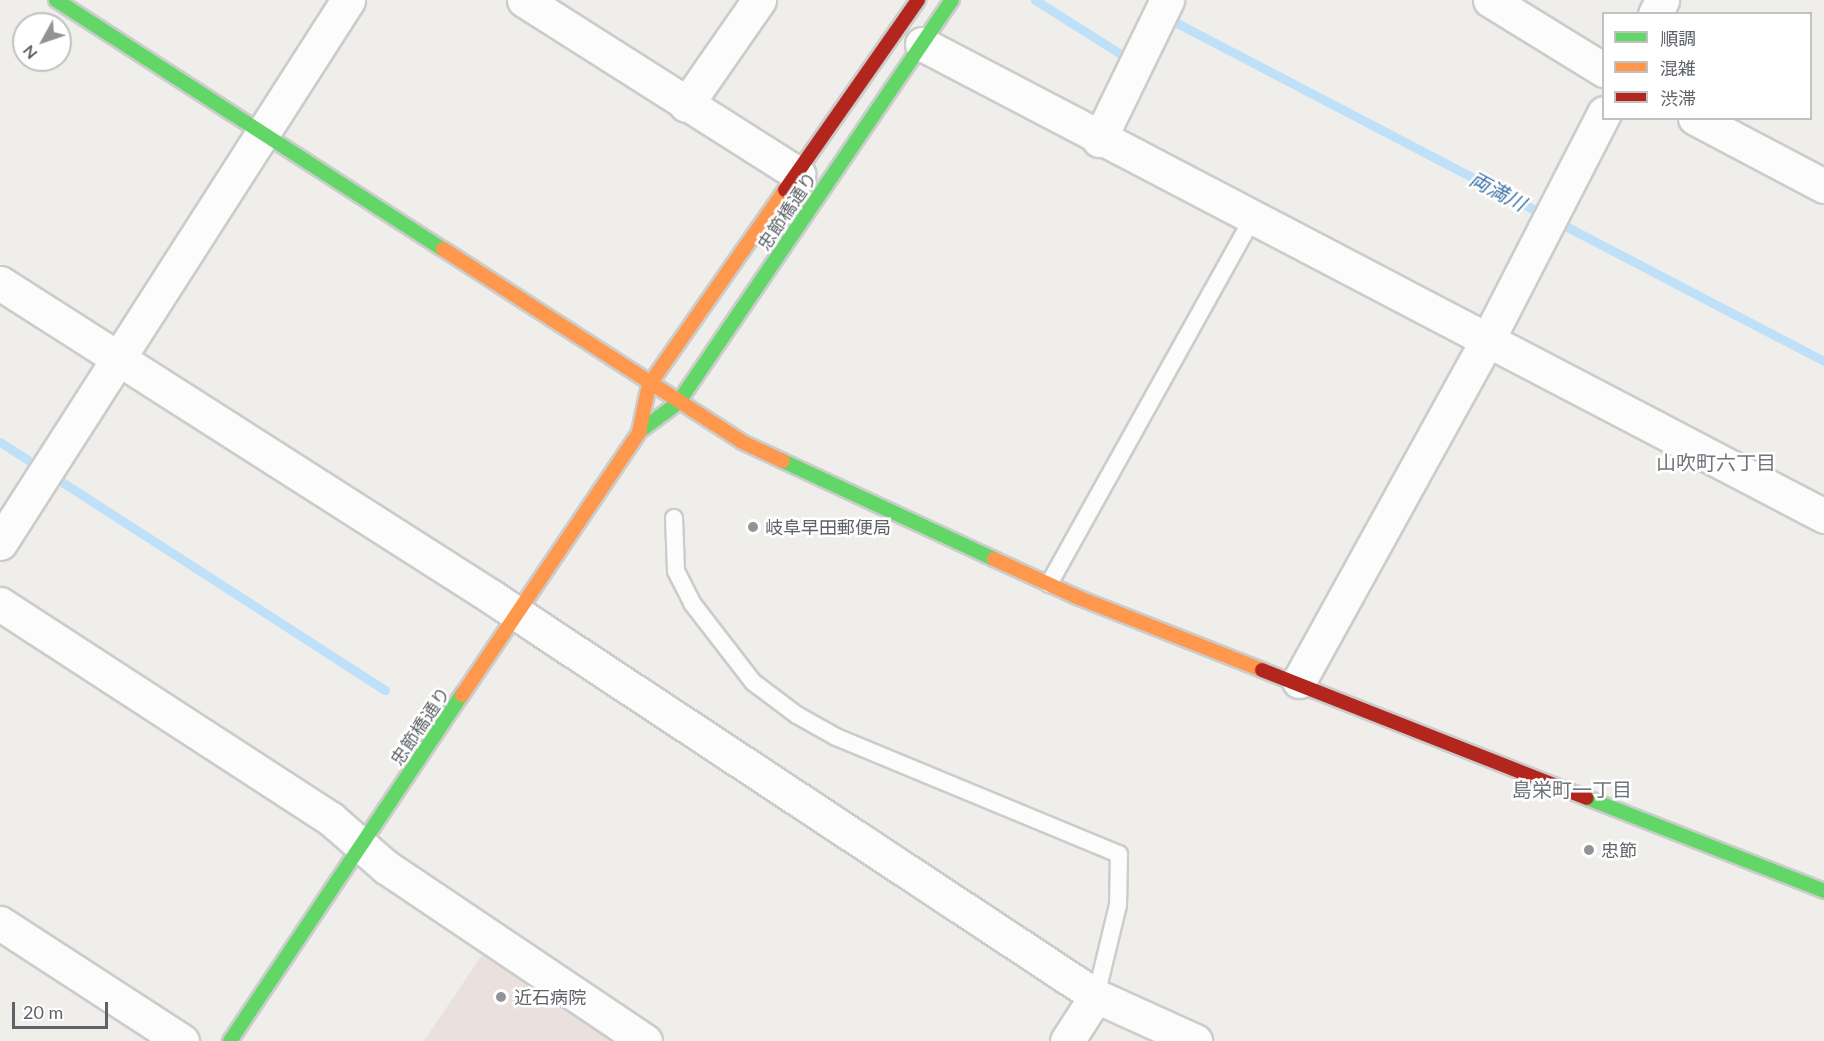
<!DOCTYPE html>
<meta charset="utf-8">
<style>
body{margin:0}
#map{position:relative;width:1824px;height:1041px;overflow:hidden;background:#efeeea;font-family:Lato,"Noto Sans JP",sans-serif}
div>[style]{position:absolute}
.medical>*{inset:0;background:#eae0de}
.stream>*{height:9px;margin:-4.5px;padding:0 4.5px;transform-origin:4.5px;border-radius:4.5px;background:#bfe0f9}
.roads{filter:drop-shadow(2px 0 #cbcccc) drop-shadow(-2px 0 #cbcccc) drop-shadow(0 2px #cbcccc) drop-shadow(0 -2px #cbcccc)}
.lane>*{height:16px;margin:-8px;padding:0 8px;transform-origin:8px;border-radius:8px;background:#fdfcfc}
.street>*{height:33px;margin:-16.5px;padding:0 16.5px;transform-origin:16.5px;border-radius:16.5px;background:#fdfcfc}
.fast>*{height:14px;margin:-7px;padding:0 7px;transform-origin:7px;border-radius:7px;background:#63d668}
.slow>*{height:14px;margin:-7px;padding:0 7px;transform-origin:7px;border-radius:7px;background:#ff974d}
.jam>*{height:14px;margin:-7px;padding:0 7px;transform-origin:7px;border-radius:7px;background:#b3261e}
.dots>*{width:16px;height:16px;translate:-50% -50%;box-sizing:border-box;border:3px solid #fff;border-radius:50%}
span{translate:-50% -50%;white-space:nowrap;text-align:center;line-height:1.15;-webkit-text-stroke:5px #fff;paint-order:stroke}
.street-label{font-size:18px;color:#5f6368}
.poi-label{font-size:18px;color:#5f6368}
.left{translate:0 -50%;text-align:left}
.water-label{font-size:20px;color:#4174aa;font-style:italic}
.neighbourhood-label{font-size:20px;color:#70757a}
.legend{position:absolute;left:1602px;top:12px;width:210px;height:108px;box-sizing:border-box;background:#fff;border:2px solid #bfc1c3;margin:0;padding:8px 10px;list-style:none;font-size:18px;color:#5f6368}
.legend li{display:flex;align-items:center;gap:12px;height:30px}
.legend b{width:30px;border:2px solid #bfc1c3}
.north{position:absolute;left:12px;top:12px;width:60px;height:60px;box-sizing:border-box;background:#fff;border:2px solid #bfc1c3;border-radius:50%;rotate:230deg;font-size:16px;font-weight:700;line-height:24px;text-align:center;color:#5f6368}
.north::after{content:'';display:block;margin:auto;width:21px;height:27px;background:#919496;clip-path:polygon(50% 0,100% 100%,50% 72%,0 100%)}
.scale{position:absolute;left:12px;top:1002px;width:96px;height:27px;box-sizing:border-box;border:3px solid #5f6368;border-top:0;padding-left:8px;font-size:18px;line-height:21px;white-space:nowrap;color:#5f6368;-webkit-text-stroke:4px #fff;paint-order:stroke}
</style>
<div id="map">
<div class="medical">
<i style="clip-path:polygon(484px 952px,614px 1041px,424px 1041px)"></i>
</div>
<div class="stream">
<i style="left:1035px;top:0;width:105px;rotate:32.2deg"></i>
<i style="left:1173px;top:21px;width:734px;rotate:27.58deg"></i>
<i style="left:0;top:442px;width:458px;rotate:32.8deg"></i>
</div>
<div class="roads">
<div class="lane">
<i style="left:674px;top:518px;width:53px;rotate:87.8deg"></i>
<i style="left:676px;top:571px;width:36px;rotate:63deg"></i>
<i style="left:692px;top:603px;width:100px;rotate:52.3deg"></i>
<i style="left:753px;top:682px;width:55px;rotate:36.9deg"></i>
<i style="left:797px;top:715px;width:45px;rotate:29.4deg"></i>
<i style="left:836px;top:737px;width:306px;rotate:22.5deg"></i>
<i style="left:1119px;top:854px;width:51px;rotate:91.1deg"></i>
<i style="left:1118px;top:905px;width:94px;rotate:103.6deg"></i>
<i style="left:1049px;top:584px;width:418px;rotate:-60.9deg"></i>
</div>
<div class="street">
<i style="left:524px;top:0;width:325px;rotate:32.4deg"></i>
<i style="left:1490px;top:0;width:134px;rotate:31.6deg"></i>
<i style="left:1655px;top:14px;width:16px;rotate:-63deg"></i>
<i style="left:922px;top:44px;width:1018px;rotate:27.62deg"></i>
<i style="left:686px;top:105px;width:128px;rotate:-55.2deg"></i>
<i style="left:1695px;top:118px;width:146px;rotate:27.8deg"></i>
<i style="left:1099px;top:140px;width:156px;rotate:-64.1deg"></i>
<i style="left:0;top:283px;width:584px;rotate:32.55deg"></i>
<i style="left:492px;top:597px;width:724px;rotate:33.45deg"></i>
<i style="left:1096px;top:996px;width:109px;rotate:24.4deg"></i>
<i style="left:0;top:543px;width:645px;rotate:-57.34deg"></i>
<i style="left:0;top:604px;width:395px;rotate:33deg"></i>
<i style="left:331px;top:819px;width:73px;rotate:41.1deg"></i>
<i style="left:386px;top:867px;width:312px;rotate:33.9deg"></i>
<i style="left:1299px;top:681px;width:391px;rotate:-61.1deg"></i>
<i style="left:1488px;top:339px;width:254px;rotate:-62.8deg"></i>
<i style="left:0;top:923px;width:217px;rotate:33deg"></i>
<i style="left:1067px;top:1041px;width:54px;rotate:-57.2deg"></i>
</div>
<div class="fast">
<i style="left:56px;top:0;width:460px;rotate:32.8deg"></i>
<i style="left:640px;top:431px;width:47px;rotate:-36.4deg"></i>
<i style="left:678px;top:403px;width:487px;rotate:-55.8deg"></i>
<i style="left:783px;top:461px;width:233px;rotate:24.9deg"></i>
<i style="left:1587px;top:798px;width:255px;rotate:21.4deg"></i>
<i style="left:230px;top:1041px;width:417px;rotate:-56.2deg"></i>
</div>
<div class="slow">
<i style="left:443px;top:249px;width:356px;rotate:32.8deg"></i>
<i style="left:742px;top:442px;width:45px;rotate:24.9deg"></i>
<i style="left:639px;top:432px;width:48px;rotate:-78deg"></i>
<i style="left:649px;top:385px;width:238px;rotate:-55.1deg"></i>
<i style="left:994px;top:559px;width:91px;rotate:24.6deg"></i>
<i style="left:1077px;top:597px;width:199px;rotate:21.5deg"></i>
<i style="left:462px;top:695px;width:318px;rotate:-56deg"></i>
</div>
<div class="jam">
<i style="left:785px;top:190px;width:232px;rotate:-55deg"></i>
<i style="left:1262px;top:670px;width:349px;rotate:21.5deg"></i>
</div>
</div>
<div class="dots">
<i style="left:753px;top:527px;background:#919496"></i>
<i style="left:1589px;top:850px;background:#919496"></i>
<i style="left:501px;top:997px;background:#919496"></i>
</div>
<div class="street-label">
<span style="left:787px;top:211px;rotate:-56deg">忠節橋通り</span>
<span style="left:420px;top:726px;rotate:-56deg">忠節橋通り</span>
</div>
<div class="poi-label">
<span class="left" style="left:765px;top:527px">岐阜早田郵便局</span>
<span class="left" style="left:1601px;top:850px">忠節</span>
<span class="left" style="left:514px;top:997px">近石病院</span>
</div>
<div class="water-label">
<span style="left:1498px;top:191px;rotate:28deg">両満川</span>
</div>
<div class="neighbourhood-label">
<span style="left:1716px;top:462px">山吹町六丁目</span>
<span style="left:1572px;top:789px">島栄町一丁目</span>
</div>
<ul class="legend">
<li><b style="height:8px;background:#63d668"></b>順調</li>
<li><b style="height:8px;background:#ff974d"></b>混雑</li>
<li><b style="height:8px;background:#b3261e"></b>渋滞</li>
</ul>
<div class="north">N</div>
<div class="scale">20 m</div>
</div>
